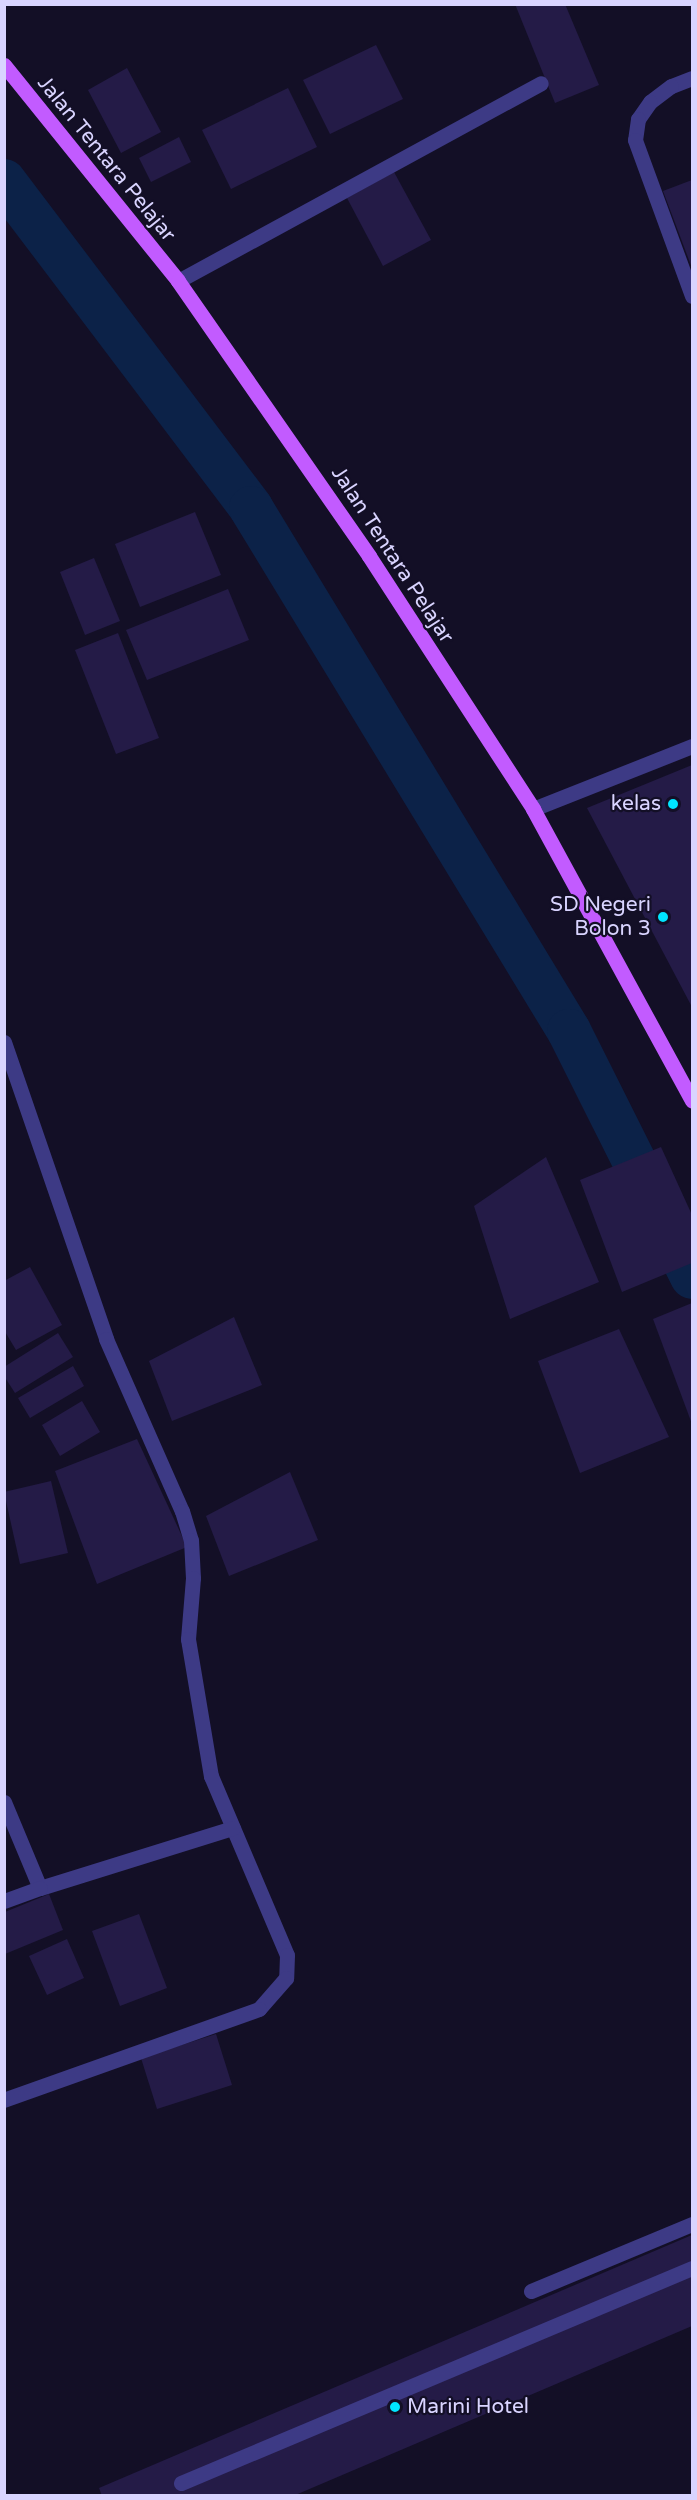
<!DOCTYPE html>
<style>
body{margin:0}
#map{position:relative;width:697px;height:2500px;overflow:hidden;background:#130f26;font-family:"Varela Round",sans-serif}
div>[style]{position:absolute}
.canal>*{height:44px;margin:-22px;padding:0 22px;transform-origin:22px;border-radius:22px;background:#0c2248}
.building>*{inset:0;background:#241b47}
.minor>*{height:15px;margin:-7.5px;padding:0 7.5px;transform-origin:7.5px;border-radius:7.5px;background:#3d3a85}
.major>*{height:15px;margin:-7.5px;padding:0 7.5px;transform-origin:7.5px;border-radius:7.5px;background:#c25bff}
.dots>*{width:16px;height:16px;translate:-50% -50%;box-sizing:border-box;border:3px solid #130f26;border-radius:50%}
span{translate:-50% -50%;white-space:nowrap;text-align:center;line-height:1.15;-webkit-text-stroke:4.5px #130f26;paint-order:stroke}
.street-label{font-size:21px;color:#d9d4ff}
.poi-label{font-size:21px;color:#d9d4ff}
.right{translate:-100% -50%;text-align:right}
.left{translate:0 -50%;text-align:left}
.frame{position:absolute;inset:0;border:6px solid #d9d4ff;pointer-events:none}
</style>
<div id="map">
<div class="canal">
<i style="left:4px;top:181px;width:410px;rotate:52.9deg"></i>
<i style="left:251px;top:508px;width:612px;rotate:58.7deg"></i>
<i style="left:569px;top:1031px;width:275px;rotate:63.4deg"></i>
</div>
<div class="building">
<i style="clip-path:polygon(515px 4px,565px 4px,599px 85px,555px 103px)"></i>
<i style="clip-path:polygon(376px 45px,403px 99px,330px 134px,303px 80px)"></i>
<i style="clip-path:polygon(127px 68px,161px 132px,121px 153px,88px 90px)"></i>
<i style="clip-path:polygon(288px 88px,317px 147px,231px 189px,202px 130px)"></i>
<i style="clip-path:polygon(179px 137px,191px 162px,151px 182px,139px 158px)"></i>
<i style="clip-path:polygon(394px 172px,431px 240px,383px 266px,347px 198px)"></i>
<i style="clip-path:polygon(692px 180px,692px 268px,663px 191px)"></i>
<i style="clip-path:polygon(195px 512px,221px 575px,140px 607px,115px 544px)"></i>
<i style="clip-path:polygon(94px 558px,120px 621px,85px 635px,60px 572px)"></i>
<i style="clip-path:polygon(228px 589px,249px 640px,147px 680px,126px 630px)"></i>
<i style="clip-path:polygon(118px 633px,159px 738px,116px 754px,75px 650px)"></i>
<i style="clip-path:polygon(692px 765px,692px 1007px,587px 808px)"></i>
<i style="clip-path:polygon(661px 1147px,692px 1215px,692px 1263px,622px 1292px,580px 1180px)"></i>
<i style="clip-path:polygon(546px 1157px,599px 1282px,510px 1319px,474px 1206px)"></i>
<i style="clip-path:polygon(30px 1267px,62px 1325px,16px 1350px,4px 1330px,4px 1281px)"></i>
<i style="clip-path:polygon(692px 1303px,692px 1424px,653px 1319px)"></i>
<i style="clip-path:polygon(234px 1317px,262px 1385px,172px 1421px,149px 1361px)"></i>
<i style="clip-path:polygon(619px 1329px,669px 1437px,580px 1473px,538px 1361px)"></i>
<i style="clip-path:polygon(58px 1333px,73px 1357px,15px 1393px,4px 1376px,4px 1367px)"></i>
<i style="clip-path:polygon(73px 1366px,84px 1386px,30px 1418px,18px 1398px)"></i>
<i style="clip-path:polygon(82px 1401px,100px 1432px,60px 1456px,42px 1425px)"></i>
<i style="clip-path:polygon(137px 1439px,187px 1547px,97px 1584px,55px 1471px)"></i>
<i style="clip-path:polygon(290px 1472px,318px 1540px,229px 1576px,206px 1516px)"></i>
<i style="clip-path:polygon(51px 1481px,68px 1553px,20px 1564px,4px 1492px)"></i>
<i style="clip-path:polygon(49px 1894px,63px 1930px,5px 1954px,5px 1912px)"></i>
<i style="clip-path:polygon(139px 1914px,167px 1988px,120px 2006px,92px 1931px)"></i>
<i style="clip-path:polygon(67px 1939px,84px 1978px,47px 1995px,29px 1956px)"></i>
<i style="clip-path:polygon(216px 2034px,232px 2085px,157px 2109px,141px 2058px)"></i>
<i style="clip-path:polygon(692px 2235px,692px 2326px,293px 2496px,102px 2496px,99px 2488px)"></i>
</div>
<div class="minor">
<i style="left:692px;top:78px;width:22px;rotate:159deg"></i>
<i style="left:671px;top:86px;width:26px;rotate:143deg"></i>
<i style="left:650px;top:102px;width:21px;rotate:125deg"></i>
<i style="left:638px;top:119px;width:21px;rotate:98deg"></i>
<i style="left:635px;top:140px;width:166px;rotate:69.9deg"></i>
<i style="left:178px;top:281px;width:413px;rotate:-28.6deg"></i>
<i style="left:533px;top:809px;width:171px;rotate:-21.6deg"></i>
<i style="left:4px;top:1042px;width:314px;rotate:71deg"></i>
<i style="left:106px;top:1339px;width:188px;rotate:66.2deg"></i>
<i style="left:182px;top:1511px;width:30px;rotate:73deg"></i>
<i style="left:191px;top:1540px;width:38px;rotate:87deg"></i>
<i style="left:193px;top:1578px;width:61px;rotate:94.7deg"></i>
<i style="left:188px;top:1639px;width:139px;rotate:80.5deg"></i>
<i style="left:211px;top:1776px;width:194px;rotate:67deg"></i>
<i style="left:287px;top:1955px;width:23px;rotate:92deg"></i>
<i style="left:286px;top:1978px;width:41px;rotate:131.1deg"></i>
<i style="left:259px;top:2009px;width:271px;rotate:160.4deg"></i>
<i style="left:4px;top:1802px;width:93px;rotate:67.3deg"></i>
<i style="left:40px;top:1888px;width:202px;rotate:-17.3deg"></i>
<i style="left:4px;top:1901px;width:38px;rotate:-20deg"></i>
<i style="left:531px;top:2291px;width:174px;rotate:-22.6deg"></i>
<i style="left:181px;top:2483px;width:554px;rotate:-22.82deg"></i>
</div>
<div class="major">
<i style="left:4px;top:65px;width:277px;rotate:51.1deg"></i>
<i style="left:178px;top:281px;width:335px;rotate:55.2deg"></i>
<i style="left:369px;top:556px;width:302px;rotate:57deg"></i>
<i style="left:533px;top:809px;width:332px;rotate:61.4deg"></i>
</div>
<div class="dots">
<i style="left:673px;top:804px;background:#00e5ff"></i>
<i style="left:663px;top:917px;background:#00e5ff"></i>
<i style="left:395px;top:2407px;background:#00e5ff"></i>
</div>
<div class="street-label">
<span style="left:106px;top:159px;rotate:51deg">Jalan Tentara Pelajar</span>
<span style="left:392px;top:555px;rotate:57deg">Jalan Tentara Pelajar</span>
</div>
<div class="poi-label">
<span class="right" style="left:661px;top:804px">kelas</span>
<span class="right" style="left:651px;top:917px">SD Negeri<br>Bolon 3</span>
<span class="left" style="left:407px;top:2407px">Marini Hotel</span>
</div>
<div class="frame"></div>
</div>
